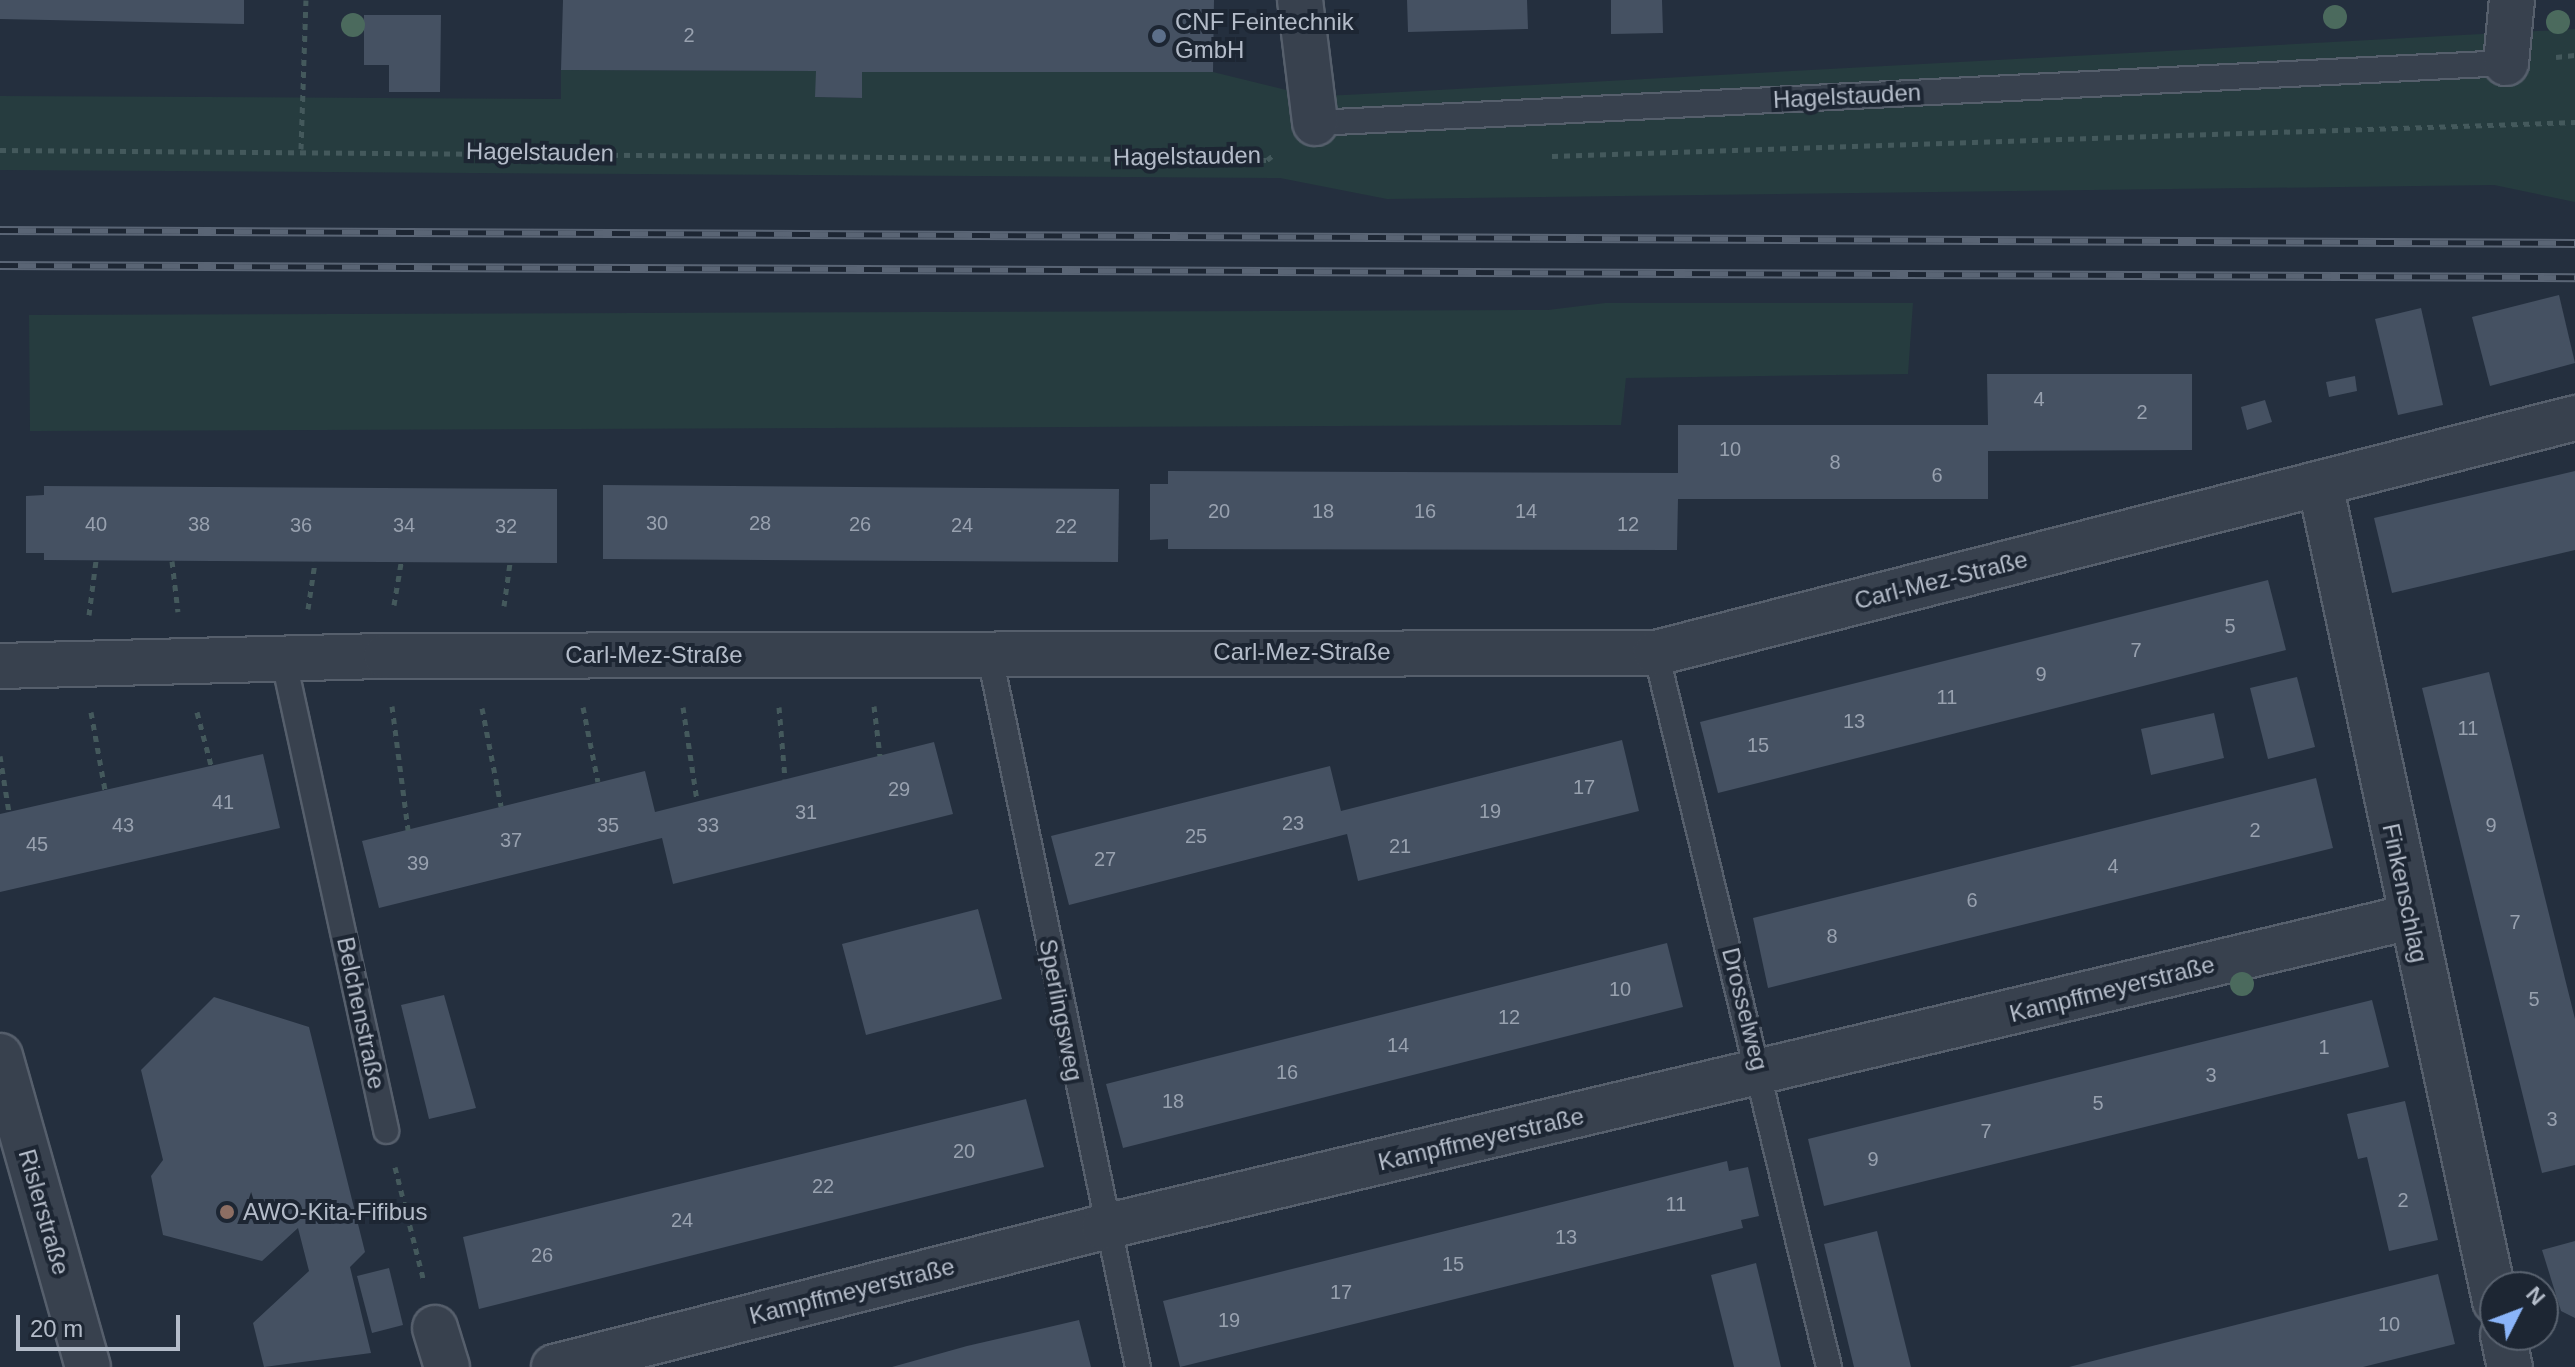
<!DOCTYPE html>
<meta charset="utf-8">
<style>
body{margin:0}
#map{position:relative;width:2575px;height:1367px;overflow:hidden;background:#242f3e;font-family:Arial,sans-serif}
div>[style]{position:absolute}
.green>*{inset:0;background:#263c3f}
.building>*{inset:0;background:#455162}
.path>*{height:5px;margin-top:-2.5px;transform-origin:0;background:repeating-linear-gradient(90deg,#44595c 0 6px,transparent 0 12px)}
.roads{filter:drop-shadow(2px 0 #565f6c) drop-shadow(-2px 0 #565f6c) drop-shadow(0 2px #565f6c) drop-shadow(0 -2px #565f6c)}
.lane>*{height:24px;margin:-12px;padding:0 12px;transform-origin:12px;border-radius:12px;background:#38414e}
.street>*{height:44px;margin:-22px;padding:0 22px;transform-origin:22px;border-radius:22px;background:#38414e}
.rail>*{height:9px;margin-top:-4.5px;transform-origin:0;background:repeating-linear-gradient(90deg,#1d2633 0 18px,#5a6575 0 36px);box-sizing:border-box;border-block:2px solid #5a6575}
.trees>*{width:24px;height:24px;margin:-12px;border-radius:50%;background:#4b6a5d}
.dots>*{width:22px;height:22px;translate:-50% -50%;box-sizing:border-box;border:4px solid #1d2633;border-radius:50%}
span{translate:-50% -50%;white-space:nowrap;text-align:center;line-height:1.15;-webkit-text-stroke:8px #1d2633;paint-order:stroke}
.number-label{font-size:20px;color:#98a1af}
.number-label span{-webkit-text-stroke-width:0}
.poi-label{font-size:24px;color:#b4bcc9}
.left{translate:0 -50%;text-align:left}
.street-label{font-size:24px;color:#b4bcc9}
.north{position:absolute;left:2479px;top:1271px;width:80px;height:80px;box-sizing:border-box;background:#1d2633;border:2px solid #59626f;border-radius:50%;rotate:48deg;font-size:22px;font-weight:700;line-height:32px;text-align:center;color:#b4bcc9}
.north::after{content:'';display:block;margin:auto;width:28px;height:36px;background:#8ab4f8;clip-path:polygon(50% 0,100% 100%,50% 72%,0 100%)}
.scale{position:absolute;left:16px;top:1315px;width:164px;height:36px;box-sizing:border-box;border:4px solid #b4bcc9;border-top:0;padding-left:10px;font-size:24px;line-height:28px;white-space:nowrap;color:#b4bcc9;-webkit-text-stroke:6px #1d2633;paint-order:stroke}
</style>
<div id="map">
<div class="green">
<i style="clip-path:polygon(2575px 29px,2575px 202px,2494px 185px,1387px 199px,1280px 178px,0 170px,0 96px,561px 99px,561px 70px,816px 71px,816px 97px,861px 98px,862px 72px,1213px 72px,1311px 96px,1345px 95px)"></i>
<i style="clip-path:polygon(1605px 303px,1913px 303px,1908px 374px,1626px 378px,1621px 425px,30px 431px,29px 315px,1548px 310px)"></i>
</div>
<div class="building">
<i style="clip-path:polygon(0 0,244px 0,244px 24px,0 19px)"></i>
<i style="clip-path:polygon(563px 0,1214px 0,1213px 72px,862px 72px,862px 98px,815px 97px,816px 71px,561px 70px)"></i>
<i style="clip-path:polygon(1407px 0,1527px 0,1528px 29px,1408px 32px)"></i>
<i style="clip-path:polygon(1611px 0,1662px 0,1663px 33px,1611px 34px)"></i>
<i style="clip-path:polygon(364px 15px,441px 15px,440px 92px,389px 92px,389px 65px,364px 65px)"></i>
<i style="clip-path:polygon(2559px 295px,2575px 363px,2490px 386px,2472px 317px)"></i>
<i style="clip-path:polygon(2421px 308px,2443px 405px,2398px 415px,2375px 319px)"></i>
<i style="clip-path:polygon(1987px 374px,2192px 374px,2192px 450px,1988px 451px,1988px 499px,1678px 499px,1677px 550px,1168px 549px,1168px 539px,1150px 540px,1150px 484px,1168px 484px,1168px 471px,1678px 473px,1678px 425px,1988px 425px)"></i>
<i style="clip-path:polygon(2355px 376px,2357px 391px,2329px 397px,2326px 382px)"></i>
<i style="clip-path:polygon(2265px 400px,2272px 422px,2247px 430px,2241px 407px)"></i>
<i style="clip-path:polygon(2575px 471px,2575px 550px,2392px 593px,2374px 518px)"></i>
<i style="clip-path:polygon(603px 485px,1119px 489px,1118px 562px,603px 559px)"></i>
<i style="clip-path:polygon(44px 486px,557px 489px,557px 563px,44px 560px,44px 553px,26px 553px,26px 496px,44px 495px)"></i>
<i style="clip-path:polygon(2268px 580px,2286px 650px,1718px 793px,1700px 722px)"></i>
<i style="clip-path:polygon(2489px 672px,2575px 1019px,2575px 1165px,2542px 1173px,2422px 688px)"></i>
<i style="clip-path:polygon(2297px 677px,2315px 747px,2268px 759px,2250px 688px)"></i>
<i style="clip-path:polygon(2214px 713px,2224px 758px,2151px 775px,2141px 729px)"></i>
<i style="clip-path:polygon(1622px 740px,1639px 811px,1358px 881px,1347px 834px,1069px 905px,1051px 836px,1330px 766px,1341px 811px)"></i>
<i style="clip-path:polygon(934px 742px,953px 814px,673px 884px,662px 838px,379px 908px,362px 841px,645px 771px,655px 812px)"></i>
<i style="clip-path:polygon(263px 754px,280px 828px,0 892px,0 814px)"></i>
<i style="clip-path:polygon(2316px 778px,2333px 848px,1768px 988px,1753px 918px)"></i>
<i style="clip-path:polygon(978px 909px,1002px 999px,866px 1035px,842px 944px)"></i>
<i style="clip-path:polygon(1667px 943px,1683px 1007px,1123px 1148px,1106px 1084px)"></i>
<i style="clip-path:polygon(444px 995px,476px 1108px,429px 1119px,401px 1005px)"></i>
<i style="clip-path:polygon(214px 997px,309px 1027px,365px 1252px,350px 1267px,371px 1353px,264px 1367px,253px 1323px,309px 1271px,298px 1228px,262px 1261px,163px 1235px,151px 1176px,163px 1160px,141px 1070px)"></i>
<i style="clip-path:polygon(2372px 1000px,2389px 1067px,1824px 1206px,1808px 1139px)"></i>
<i style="clip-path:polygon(1026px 1099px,1044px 1167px,479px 1309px,463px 1237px)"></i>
<i style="clip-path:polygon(2405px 1101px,2438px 1240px,2389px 1251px,2367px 1157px,2358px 1159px,2347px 1114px)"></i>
<i style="clip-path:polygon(1727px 1161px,1729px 1171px,1748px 1167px,1759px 1216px,1741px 1220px,1743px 1228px,1180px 1367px,1163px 1301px)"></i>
<i style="clip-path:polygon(1877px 1231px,1911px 1367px,1854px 1367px,1824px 1244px)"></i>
<i style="clip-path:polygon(2575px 1241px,2575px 1318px,2561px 1311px,2542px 1250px)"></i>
<i style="clip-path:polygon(1756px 1263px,1781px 1367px,1734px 1367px,1711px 1275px)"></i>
<i style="clip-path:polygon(389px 1268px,403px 1325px,372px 1333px,357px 1276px)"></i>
<i style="clip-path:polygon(2438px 1274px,2455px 1344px,2363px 1367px,2069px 1367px)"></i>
<i style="clip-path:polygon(1079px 1320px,1091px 1367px,892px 1367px,967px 1346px)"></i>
</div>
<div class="path">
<i style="left:2556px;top:57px;width:19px;rotate:-6deg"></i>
<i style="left:301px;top:149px;width:149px;rotate:-88.1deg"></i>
<i style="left:0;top:150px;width:1267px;rotate:0.45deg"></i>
<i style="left:1267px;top:160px;width:11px;rotate:-38deg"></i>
<i style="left:1552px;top:156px;width:1024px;rotate:-1.9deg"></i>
<i style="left:172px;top:561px;width:51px;rotate:83.3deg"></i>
<i style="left:394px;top:605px;width:43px;rotate:-80.5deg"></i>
<i style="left:504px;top:606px;width:43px;rotate:-82.1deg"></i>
<i style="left:308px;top:609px;width:48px;rotate:-81.5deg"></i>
<i style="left:89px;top:615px;width:55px;rotate:-82.7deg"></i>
<i style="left:392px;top:706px;width:125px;rotate:82.6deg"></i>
<i style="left:874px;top:706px;width:50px;rotate:83.2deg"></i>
<i style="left:583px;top:707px;width:76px;rotate:78.7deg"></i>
<i style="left:683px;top:707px;width:95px;rotate:81.5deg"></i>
<i style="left:779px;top:707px;width:72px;rotate:85.2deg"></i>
<i style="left:482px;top:708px;width:100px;rotate:79deg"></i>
<i style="left:91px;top:712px;width:79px;rotate:79.8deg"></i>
<i style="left:197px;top:712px;width:55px;rotate:75.2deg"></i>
<i style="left:0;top:756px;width:57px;rotate:80.9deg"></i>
<i style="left:395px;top:1167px;width:119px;rotate:75.8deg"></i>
</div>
<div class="roads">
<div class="lane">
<i style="left:1315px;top:123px;width:1193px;rotate:-2.88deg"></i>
<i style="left:989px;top:652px;width:730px;rotate:78.23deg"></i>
<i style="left:1656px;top:653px;width:735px;rotate:76.38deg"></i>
<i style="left:283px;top:657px;width:485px;rotate:77.7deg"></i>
</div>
<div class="street">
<i style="left:1300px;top:0;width:124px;rotate:83deg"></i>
<i style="left:2506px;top:63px;width:63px;rotate:-84.6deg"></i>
<i style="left:2320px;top:484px;width:836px;rotate:77.91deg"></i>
<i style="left:0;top:666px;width:386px;rotate:-1.5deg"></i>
<i style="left:386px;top:656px;width:1270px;rotate:-0.14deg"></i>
<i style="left:1656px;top:653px;width:949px;rotate:-14.34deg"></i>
<i style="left:0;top:1056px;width:323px;rotate:74.2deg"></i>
<i style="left:435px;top:1328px;width:41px;rotate:72.9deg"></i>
<i style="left:2503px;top:1335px;width:33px;rotate:78deg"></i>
<i style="left:554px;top:1367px;width:568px;rotate:-14.28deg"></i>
<i style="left:1104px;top:1227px;width:1342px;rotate:-13.35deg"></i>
</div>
</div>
<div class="rail">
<i style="left:0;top:230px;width:2575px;rotate:0.29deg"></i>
<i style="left:0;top:265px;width:2575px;rotate:0.27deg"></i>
</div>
<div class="trees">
<i style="left:2335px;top:17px"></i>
<i style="left:2558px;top:22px"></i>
<i style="left:353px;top:25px"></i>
<i style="left:2242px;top:984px"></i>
</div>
<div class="dots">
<i style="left:1159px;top:36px;background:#5c6f8a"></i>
<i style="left:227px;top:1212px;background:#8d6e63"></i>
</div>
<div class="number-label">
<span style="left:689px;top:35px">2</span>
<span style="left:2039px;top:399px">4</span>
<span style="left:2142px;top:412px">2</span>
<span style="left:1730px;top:449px">10</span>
<span style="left:1835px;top:462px">8</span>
<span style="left:1937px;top:475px">6</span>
<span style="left:1219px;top:511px">20</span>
<span style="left:1323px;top:511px">18</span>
<span style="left:1425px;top:511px">16</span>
<span style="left:1526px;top:511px">14</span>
<span style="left:657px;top:523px">30</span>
<span style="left:760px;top:523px">28</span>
<span style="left:96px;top:524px">40</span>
<span style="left:199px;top:524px">38</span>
<span style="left:860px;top:524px">26</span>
<span style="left:1628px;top:524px">12</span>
<span style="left:301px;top:525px">36</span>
<span style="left:404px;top:525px">34</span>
<span style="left:962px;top:525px">24</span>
<span style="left:506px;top:526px">32</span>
<span style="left:1066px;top:526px">22</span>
<span style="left:2230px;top:626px">5</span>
<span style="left:2136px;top:650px">7</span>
<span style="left:2041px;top:674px">9</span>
<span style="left:1947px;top:697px">11</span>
<span style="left:1854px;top:721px">13</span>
<span style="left:2468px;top:728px">11</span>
<span style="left:1758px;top:745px">15</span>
<span style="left:1584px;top:787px">17</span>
<span style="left:899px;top:789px">29</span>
<span style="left:223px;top:802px">41</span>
<span style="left:1490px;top:811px">19</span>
<span style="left:806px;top:812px">31</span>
<span style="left:1293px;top:823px">23</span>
<span style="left:123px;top:825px">43</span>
<span style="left:608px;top:825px">35</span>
<span style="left:708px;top:825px">33</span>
<span style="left:2491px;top:825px">9</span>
<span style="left:2255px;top:830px">2</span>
<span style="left:1196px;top:836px">25</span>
<span style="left:511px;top:840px">37</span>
<span style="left:37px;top:844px">45</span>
<span style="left:1400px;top:846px">21</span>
<span style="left:1105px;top:859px">27</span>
<span style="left:418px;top:863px">39</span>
<span style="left:2113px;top:866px">4</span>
<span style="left:1972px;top:900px">6</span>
<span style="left:2515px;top:922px">7</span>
<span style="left:1832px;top:936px">8</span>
<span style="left:1620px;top:989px">10</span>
<span style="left:2534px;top:999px">5</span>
<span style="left:1509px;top:1017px">12</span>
<span style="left:1398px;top:1045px">14</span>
<span style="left:2324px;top:1047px">1</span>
<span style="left:1287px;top:1072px">16</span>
<span style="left:2211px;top:1075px">3</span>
<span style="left:1173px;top:1101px">18</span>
<span style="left:2098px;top:1103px">5</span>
<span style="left:2552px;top:1119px">3</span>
<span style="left:1986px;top:1131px">7</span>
<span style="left:964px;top:1151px">20</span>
<span style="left:1873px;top:1159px">9</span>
<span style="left:823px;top:1186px">22</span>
<span style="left:2403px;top:1200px">2</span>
<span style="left:1676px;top:1204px">11</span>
<span style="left:682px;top:1220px">24</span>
<span style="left:1566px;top:1237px">13</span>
<span style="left:542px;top:1255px">26</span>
<span style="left:1453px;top:1264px">15</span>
<span style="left:1341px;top:1292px">17</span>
<span style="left:1229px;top:1320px">19</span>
<span style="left:2389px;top:1324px">10</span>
</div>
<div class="poi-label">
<span class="left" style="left:1175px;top:36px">CNF Feintechnik<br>GmbH</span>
<span class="left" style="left:243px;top:1212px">AWO-Kita-Fifibus</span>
</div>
<div class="street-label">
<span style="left:1847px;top:96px;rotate:-3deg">Hagelstauden</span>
<span style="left:540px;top:152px;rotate:1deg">Hagelstauden</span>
<span style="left:1187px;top:156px;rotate:-1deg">Hagelstauden</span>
<span style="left:1941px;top:580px;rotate:-14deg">Carl-Mez-Straße</span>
<span style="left:1302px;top:652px">Carl-Mez-Straße</span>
<span style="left:654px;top:655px">Carl-Mez-Straße</span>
<span style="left:2405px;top:893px;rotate:78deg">Finkenschlag</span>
<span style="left:2112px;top:989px;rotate:-14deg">Kampffmeyerstraße</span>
<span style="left:1745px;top:1009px;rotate:76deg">Drosselweg</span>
<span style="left:1061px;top:1010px;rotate:79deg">Sperlingsweg</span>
<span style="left:361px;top:1013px;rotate:78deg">Belchenstraße</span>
<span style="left:1481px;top:1139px;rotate:-13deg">Kampffmeyerstraße</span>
<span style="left:44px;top:1212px;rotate:74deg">Rislerstraße</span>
<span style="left:852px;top:1291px;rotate:-14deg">Kampffmeyerstraße</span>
</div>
<div class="north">N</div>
<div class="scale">20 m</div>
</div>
